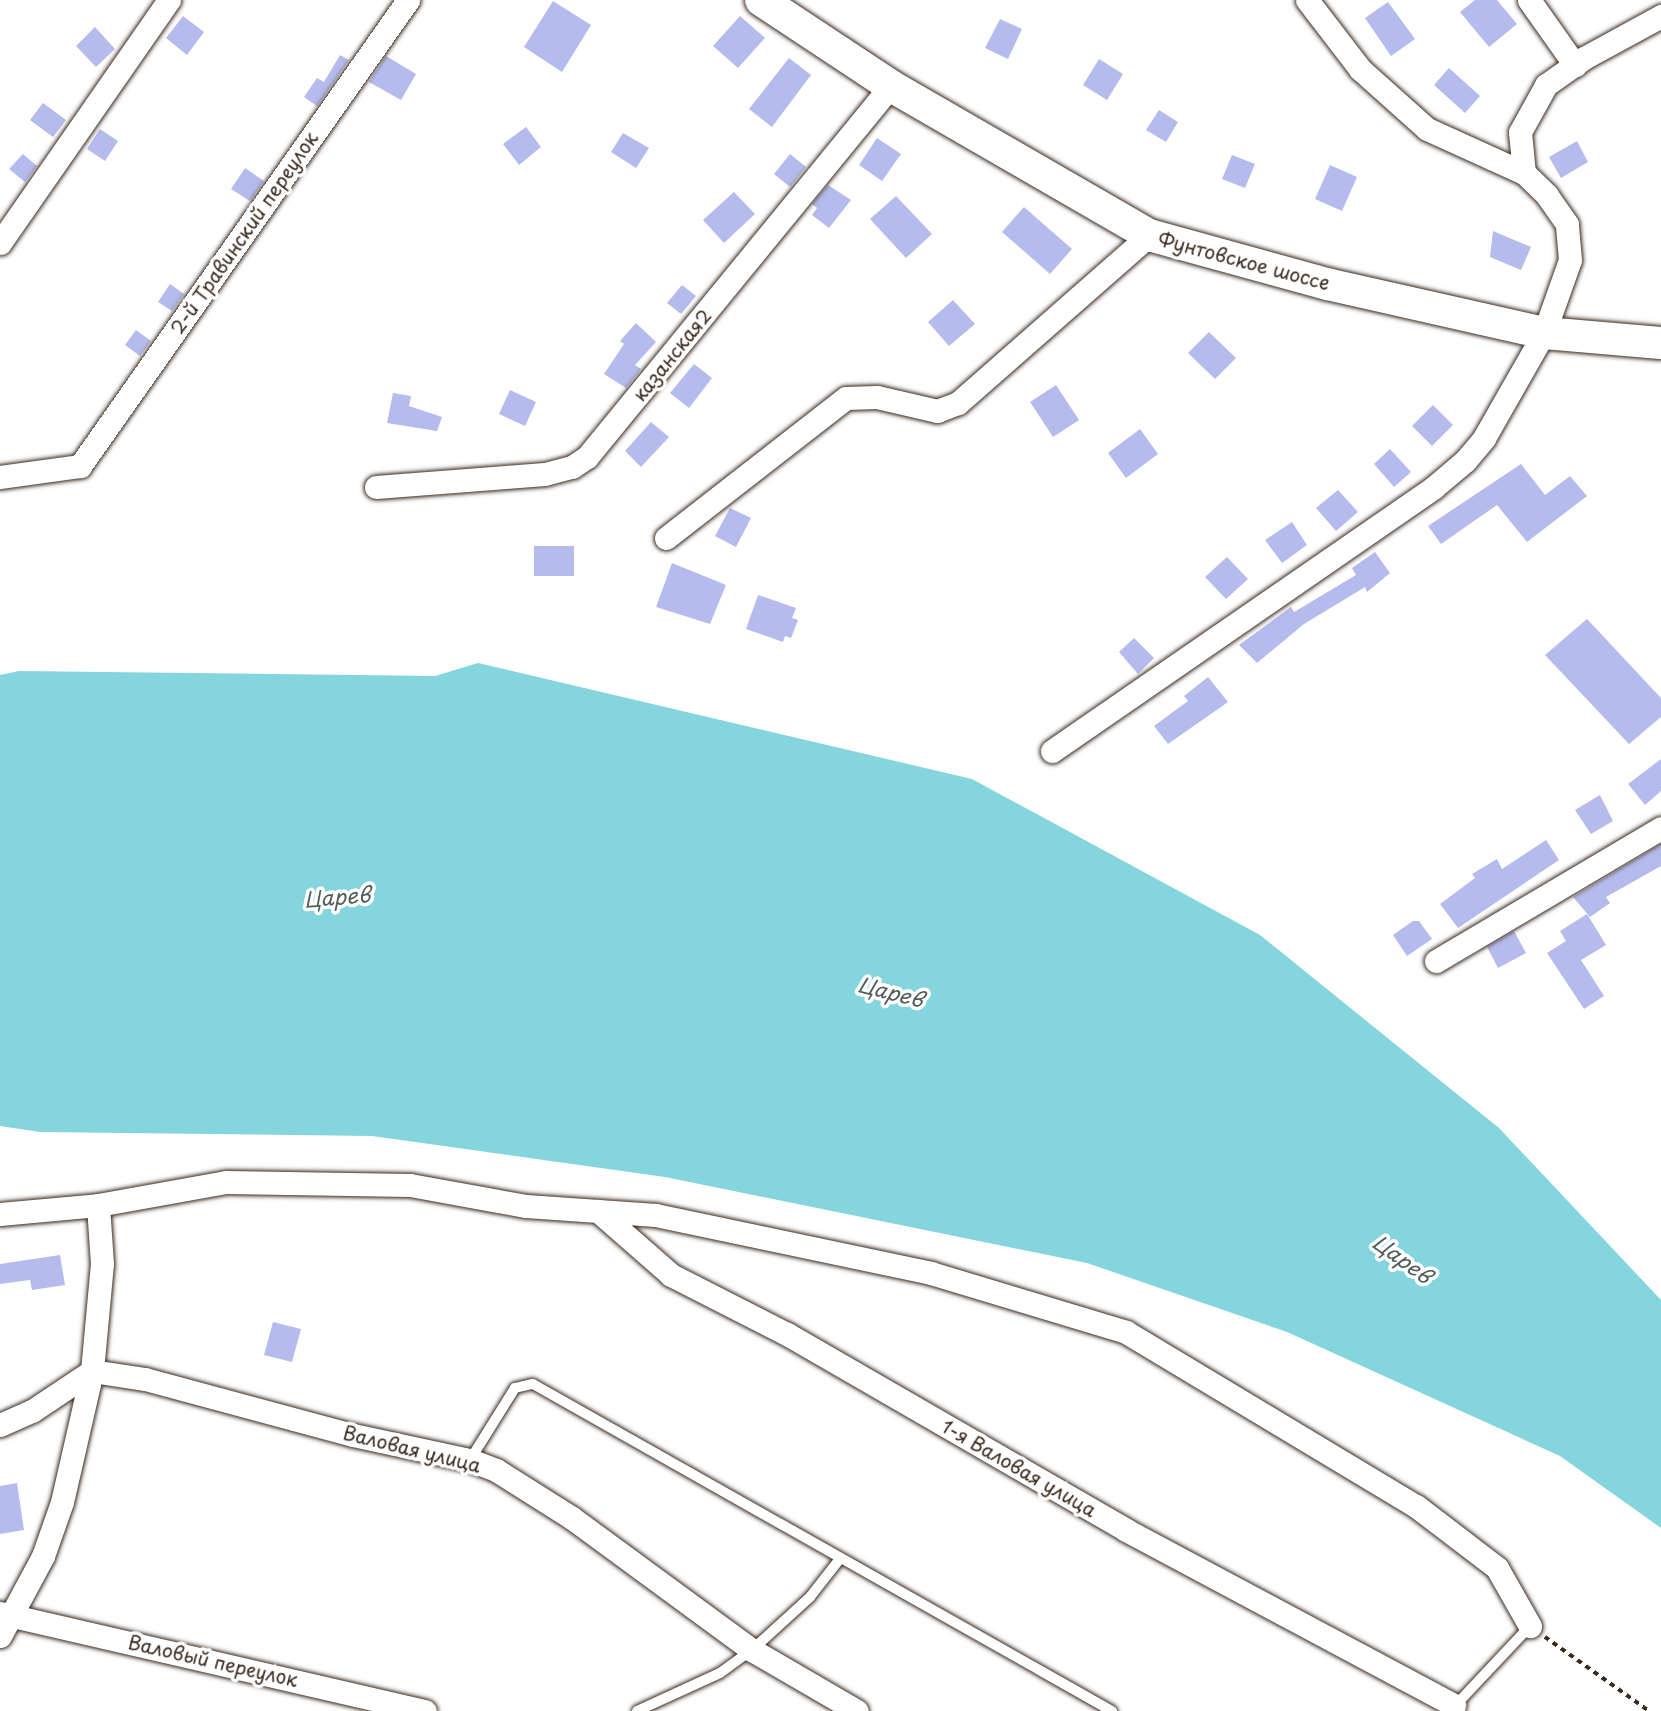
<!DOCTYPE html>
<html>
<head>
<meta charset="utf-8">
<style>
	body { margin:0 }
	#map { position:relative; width:1661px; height:1711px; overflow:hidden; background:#fff; font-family:"Playpen Sans",sans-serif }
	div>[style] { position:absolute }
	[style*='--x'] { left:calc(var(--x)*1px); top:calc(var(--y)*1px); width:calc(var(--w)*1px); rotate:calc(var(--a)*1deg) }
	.water>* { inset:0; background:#84d5dd }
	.building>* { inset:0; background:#b5bbec }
	.path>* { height:3.5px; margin-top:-1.75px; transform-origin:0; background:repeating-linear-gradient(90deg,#3b2a1e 0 5px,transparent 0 10px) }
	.roads { filter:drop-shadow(0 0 2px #3b2a1e) drop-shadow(0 0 2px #3b2a1e) }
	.lane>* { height:10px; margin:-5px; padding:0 5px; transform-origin:5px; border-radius:5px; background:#fff }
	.street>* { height:23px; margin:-11.5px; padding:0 11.5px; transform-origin:11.5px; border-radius:11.5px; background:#fff }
	.secondary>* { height:32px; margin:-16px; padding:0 16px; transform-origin:16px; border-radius:16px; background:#fff }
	span { translate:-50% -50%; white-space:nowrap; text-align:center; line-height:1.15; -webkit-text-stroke:7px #fff; paint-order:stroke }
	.street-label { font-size:19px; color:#3b2a1e }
	.water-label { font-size:21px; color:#515d57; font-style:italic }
</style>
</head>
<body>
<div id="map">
	<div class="water">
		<i style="clip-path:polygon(478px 663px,972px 779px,1260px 935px,1499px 1128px,1661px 1300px,1661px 1528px,1560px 1456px,1287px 1332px,1087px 1263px,665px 1177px,372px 1136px,40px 1132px,0 1126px,0 675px,19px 671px,435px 676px)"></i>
	</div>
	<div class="building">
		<i style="clip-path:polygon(1475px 0,1497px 0,1517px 24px,1489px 47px,1460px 12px)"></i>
		<i style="clip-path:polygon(553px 1px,591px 25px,562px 72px,524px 47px)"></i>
		<i style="clip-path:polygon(1388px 2px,1415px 39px,1391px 56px,1365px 18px)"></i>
		<i style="clip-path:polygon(183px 16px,204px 32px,187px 55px,166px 38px)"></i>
		<i style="clip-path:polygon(740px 16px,765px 38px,738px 68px,713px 46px)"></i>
		<i style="clip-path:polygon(1000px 19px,1022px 29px,1008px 59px,985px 48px)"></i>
		<i style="clip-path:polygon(95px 27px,115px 49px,96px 67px,76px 46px)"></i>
		<i style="clip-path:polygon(340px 55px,349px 60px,317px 106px,304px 97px,317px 78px,324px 82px)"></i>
		<i style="clip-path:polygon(386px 56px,416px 74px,401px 100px,369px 82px)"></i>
		<i style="clip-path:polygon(789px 58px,811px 75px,772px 127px,749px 109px)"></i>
		<i style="clip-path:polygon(1099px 59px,1123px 74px,1107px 100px,1083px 85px)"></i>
		<i style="clip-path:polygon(1449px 68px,1480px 96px,1465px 113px,1434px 85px)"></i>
		<i style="clip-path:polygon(43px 103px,66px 120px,53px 137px,30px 120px)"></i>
		<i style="clip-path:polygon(1159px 110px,1178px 122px,1166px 142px,1146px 130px)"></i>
		<i style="clip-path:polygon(526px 127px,541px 147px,519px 165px,503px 144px)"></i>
		<i style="clip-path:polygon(100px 129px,118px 141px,105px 161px,87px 149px)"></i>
		<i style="clip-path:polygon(623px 133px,649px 148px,636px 168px,611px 152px)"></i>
		<i style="clip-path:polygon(877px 138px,901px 154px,882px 181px,859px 165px)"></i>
		<i style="clip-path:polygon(1577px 141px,1588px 162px,1561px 178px,1549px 157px)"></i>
		<i style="clip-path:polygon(23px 154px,37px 166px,25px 182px,9px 169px)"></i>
		<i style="clip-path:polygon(790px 154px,806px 167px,790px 187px,774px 174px)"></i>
		<i style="clip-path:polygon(1232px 155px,1255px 164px,1245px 188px,1222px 179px)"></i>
		<i style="clip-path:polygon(1330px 165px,1357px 177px,1342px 211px,1315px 199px)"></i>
		<i style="clip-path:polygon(245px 168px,264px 181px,250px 201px,231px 189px)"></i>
		<i style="clip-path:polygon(828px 185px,851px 200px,829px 228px,812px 215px,817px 208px,812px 204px)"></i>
		<i style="clip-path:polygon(734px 192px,755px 214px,724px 243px,703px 220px)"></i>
		<i style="clip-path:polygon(896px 196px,932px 234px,906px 258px,870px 219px)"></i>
		<i style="clip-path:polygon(1024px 207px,1072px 249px,1050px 274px,1002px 232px)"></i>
		<i style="clip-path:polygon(1493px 231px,1531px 247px,1521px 270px,1490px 257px)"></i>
		<i style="clip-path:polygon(170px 284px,184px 294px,172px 311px,158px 302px)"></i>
		<i style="clip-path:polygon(682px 285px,696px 296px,681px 314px,667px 303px)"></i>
		<i style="clip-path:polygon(953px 300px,975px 324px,949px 346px,928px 322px)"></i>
		<i style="clip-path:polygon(636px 323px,656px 342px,635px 365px,641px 369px,626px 388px,604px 374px,624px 344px,620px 341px)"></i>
		<i style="clip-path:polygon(136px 330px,151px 341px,140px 356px,125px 345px)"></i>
		<i style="clip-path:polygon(1209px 332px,1236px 358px,1215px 379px,1188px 353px)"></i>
		<i style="clip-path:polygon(694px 364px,712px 378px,689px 408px,670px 393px)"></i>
		<i style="clip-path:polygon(1056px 385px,1079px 420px,1053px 437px,1030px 402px)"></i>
		<i style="clip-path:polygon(510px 390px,536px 402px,525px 426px,499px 414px)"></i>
		<i style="clip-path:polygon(393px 393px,411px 396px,409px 406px,442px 417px,437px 431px,387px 423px)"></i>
		<i style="clip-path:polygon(1433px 405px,1453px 425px,1432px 446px,1412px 426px)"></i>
		<i style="clip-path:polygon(651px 422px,669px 437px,641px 467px,625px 451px)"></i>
		<i style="clip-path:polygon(1140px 429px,1158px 454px,1126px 478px,1108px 453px)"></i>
		<i style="clip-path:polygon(1390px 449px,1411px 472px,1394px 487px,1374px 464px)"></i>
		<i style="clip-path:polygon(1521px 464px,1545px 495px,1570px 476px,1587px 496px,1527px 542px,1497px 505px,1441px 544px,1428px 526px)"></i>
		<i style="clip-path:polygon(1338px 490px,1358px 512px,1336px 531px,1316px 508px)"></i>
		<i style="clip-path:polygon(730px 508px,751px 518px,736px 547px,715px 536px)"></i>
		<i style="clip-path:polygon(1292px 522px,1307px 545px,1282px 563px,1265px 540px)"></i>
		<i style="clip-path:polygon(534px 546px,574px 546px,574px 576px,534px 576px)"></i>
		<i style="clip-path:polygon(1375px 552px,1390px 573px,1367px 592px,1365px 587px,1304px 624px,1257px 663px,1239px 645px,1291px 607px,1294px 612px,1356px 575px,1352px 568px)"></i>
		<i style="clip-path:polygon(1227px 557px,1248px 579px,1226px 599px,1205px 577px)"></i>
		<i style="clip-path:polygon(672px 563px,726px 585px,710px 624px,656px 607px)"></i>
		<i style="clip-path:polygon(758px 595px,796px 608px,792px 618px,798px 620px,791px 638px,785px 636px,783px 642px,746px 629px)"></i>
		<i style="clip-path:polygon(1587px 619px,1661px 698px,1661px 717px,1629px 744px,1545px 655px)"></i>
		<i style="clip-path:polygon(1134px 638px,1154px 658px,1138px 674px,1119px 652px)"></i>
		<i style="clip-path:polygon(1208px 677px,1228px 702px,1168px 744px,1154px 726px,1188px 701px,1184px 696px)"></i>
		<i style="clip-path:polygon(1661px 759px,1661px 791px,1645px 805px,1628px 784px)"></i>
		<i style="clip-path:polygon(1600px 795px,1613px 821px,1591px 834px,1575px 810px)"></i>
		<i style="clip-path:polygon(1546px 840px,1559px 860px,1458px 928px,1440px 904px,1475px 878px,1472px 874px,1497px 859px,1502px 869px)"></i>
		<i style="clip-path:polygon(1661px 844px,1661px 866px,1606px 897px,1610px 903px,1590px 917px,1573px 897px)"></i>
		<i style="clip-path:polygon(1587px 914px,1606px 945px,1581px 960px,1604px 996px,1584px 1009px,1547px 953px,1566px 941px,1560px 931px)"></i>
		<i style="clip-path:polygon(1413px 921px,1419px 921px,1432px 939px,1407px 956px,1393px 935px)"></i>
		<i style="clip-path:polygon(1514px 931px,1526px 953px,1498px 968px,1487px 947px)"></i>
		<i style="clip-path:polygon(60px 1255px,65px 1285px,32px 1290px,30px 1280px,0 1284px,0 1264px)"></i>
		<i style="clip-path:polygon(273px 1322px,301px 1329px,292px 1362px,264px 1355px)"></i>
		<i style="clip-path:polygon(17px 1483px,24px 1530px,0 1534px,0 1486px)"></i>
	</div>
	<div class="path">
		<i style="--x:1545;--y:1637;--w:128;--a:35.4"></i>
	</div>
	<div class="roads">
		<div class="lane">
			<i style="--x:470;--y:1460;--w:85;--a:-58"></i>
			<i style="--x:515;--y:1388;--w:18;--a:-13"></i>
			<i style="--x:533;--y:1384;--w:665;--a:29.46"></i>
			<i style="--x:1453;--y:1708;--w:112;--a:-46.8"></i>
			<i style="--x:637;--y:1711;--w:91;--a:-24.6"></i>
			<i style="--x:720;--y:1673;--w:39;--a:-36"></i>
			<i style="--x:752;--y:1650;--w:79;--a:-42.4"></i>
			<i style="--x:810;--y:1597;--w:47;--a:-51.9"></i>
		</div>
		<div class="street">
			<i style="--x:1529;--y:0;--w:80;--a:54.7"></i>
			<i style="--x:1524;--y:173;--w:41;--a:-95.6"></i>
			<i style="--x:1520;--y:132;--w:54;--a:-61"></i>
			<i style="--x:1546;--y:85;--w:47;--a:-35.4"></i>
			<i style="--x:1584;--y:58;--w:88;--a:-28.6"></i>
			<i style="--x:0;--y:243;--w:296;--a:-55.2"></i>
			<i style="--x:0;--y:477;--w:81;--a:-7.8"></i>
			<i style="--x:80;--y:466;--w:570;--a:-54.86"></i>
			<i style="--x:376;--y:487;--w:169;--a:-4.4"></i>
			<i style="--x:545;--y:474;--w:28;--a:-15"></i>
			<i style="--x:572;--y:467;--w:18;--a:-34"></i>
			<i style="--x:587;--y:457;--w:480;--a:-50.7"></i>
			<i style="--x:666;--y:538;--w:228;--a:-37.9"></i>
			<i style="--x:846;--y:398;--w:31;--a:-2"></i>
			<i style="--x:877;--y:397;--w:62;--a:13.1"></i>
			<i style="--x:937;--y:411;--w:22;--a:-21"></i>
			<i style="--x:958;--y:403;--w:254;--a:-41.3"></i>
			<i style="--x:1052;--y:751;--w:463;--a:-34.6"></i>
			<i style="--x:1433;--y:488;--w:42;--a:-40.2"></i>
			<i style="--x:1465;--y:461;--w:30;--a:-50"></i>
			<i style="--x:1484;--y:438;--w:121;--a:-60.3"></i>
			<i style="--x:1544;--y:333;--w:77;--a:-70.4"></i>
			<i style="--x:1570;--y:260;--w:36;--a:-95"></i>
			<i style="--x:1567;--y:224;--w:35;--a:-125"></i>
			<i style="--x:1547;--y:195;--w:32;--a:-136"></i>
			<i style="--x:1524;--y:173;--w:107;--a:-155.6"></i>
			<i style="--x:1427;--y:129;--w:90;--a:-138.2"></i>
			<i style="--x:1360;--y:69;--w:87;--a:-127.5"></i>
			<i style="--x:1436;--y:961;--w:261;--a:-30.6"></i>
			<i style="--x:598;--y:1211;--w:97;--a:41.2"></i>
			<i style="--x:671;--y:1275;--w:130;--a:27"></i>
			<i style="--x:787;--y:1334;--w:392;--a:30"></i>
			<i style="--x:1126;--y:1530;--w:372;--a:28.1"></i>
			<i style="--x:0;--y:1214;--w:98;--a:-5.2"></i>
			<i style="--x:98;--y:1205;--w:130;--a:-10.2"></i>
			<i style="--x:226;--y:1182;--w:184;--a:0.9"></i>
			<i style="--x:410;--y:1185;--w:118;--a:10.3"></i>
			<i style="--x:526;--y:1206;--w:130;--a:4"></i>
			<i style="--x:656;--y:1215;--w:281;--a:11.9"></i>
			<i style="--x:931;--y:1273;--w:204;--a:16.8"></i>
			<i style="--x:1126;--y:1332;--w:338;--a:31"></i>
			<i style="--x:1416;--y:1506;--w:102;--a:37.4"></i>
			<i style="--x:1497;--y:1568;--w:67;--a:60.4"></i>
			<i style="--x:0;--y:1425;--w:35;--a:-24"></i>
			<i style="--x:32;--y:1411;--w:72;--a:-33.7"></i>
			<i style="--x:92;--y:1371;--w:54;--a:8.6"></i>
			<i style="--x:145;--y:1379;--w:215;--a:15.1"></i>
			<i style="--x:353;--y:1435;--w:120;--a:12.1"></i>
			<i style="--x:470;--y:1460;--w:28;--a:21"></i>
			<i style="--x:496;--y:1470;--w:90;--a:32.3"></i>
			<i style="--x:572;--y:1518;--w:223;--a:36.3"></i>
			<i style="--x:752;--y:1650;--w:121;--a:30.2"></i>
			<i style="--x:0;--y:1613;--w:436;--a:13"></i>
			<i style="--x:0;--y:1636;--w:91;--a:-61.7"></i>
			<i style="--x:43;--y:1556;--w:57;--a:-70.6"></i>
			<i style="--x:62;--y:1502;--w:134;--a:-77.1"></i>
			<i style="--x:92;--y:1371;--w:107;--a:-84.7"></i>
			<i style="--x:102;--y:1264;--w:59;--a:-93.9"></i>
		</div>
		<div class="secondary">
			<i style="--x:761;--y:0;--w:156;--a:33.5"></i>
			<i style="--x:891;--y:86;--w:298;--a:30"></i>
			<i style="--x:1149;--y:235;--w:185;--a:15.4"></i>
			<i style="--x:1327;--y:284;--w:222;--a:12.7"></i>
			<i style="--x:1544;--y:333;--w:117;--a:4.9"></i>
		</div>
	</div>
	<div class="street-label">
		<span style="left:244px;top:233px;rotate:-55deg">2-й Травинский переулок</span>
		<span style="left:1244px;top:261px;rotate:15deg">Фунтовское шоссе</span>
		<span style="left:672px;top:355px;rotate:-51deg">казанская2</span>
		<span style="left:412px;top:1449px;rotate:14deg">Валовая улица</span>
		<span style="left:1019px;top:1468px;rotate:30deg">1-я Валовая улица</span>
		<span style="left:213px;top:1661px;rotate:13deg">Валовый переулок</span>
	</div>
	<div class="water-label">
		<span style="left:337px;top:896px;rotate:-5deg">Царев</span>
		<span style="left:891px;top:991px;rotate:14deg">Царев</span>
		<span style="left:1403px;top:1258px;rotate:36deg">Царев</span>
	</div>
</div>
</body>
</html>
